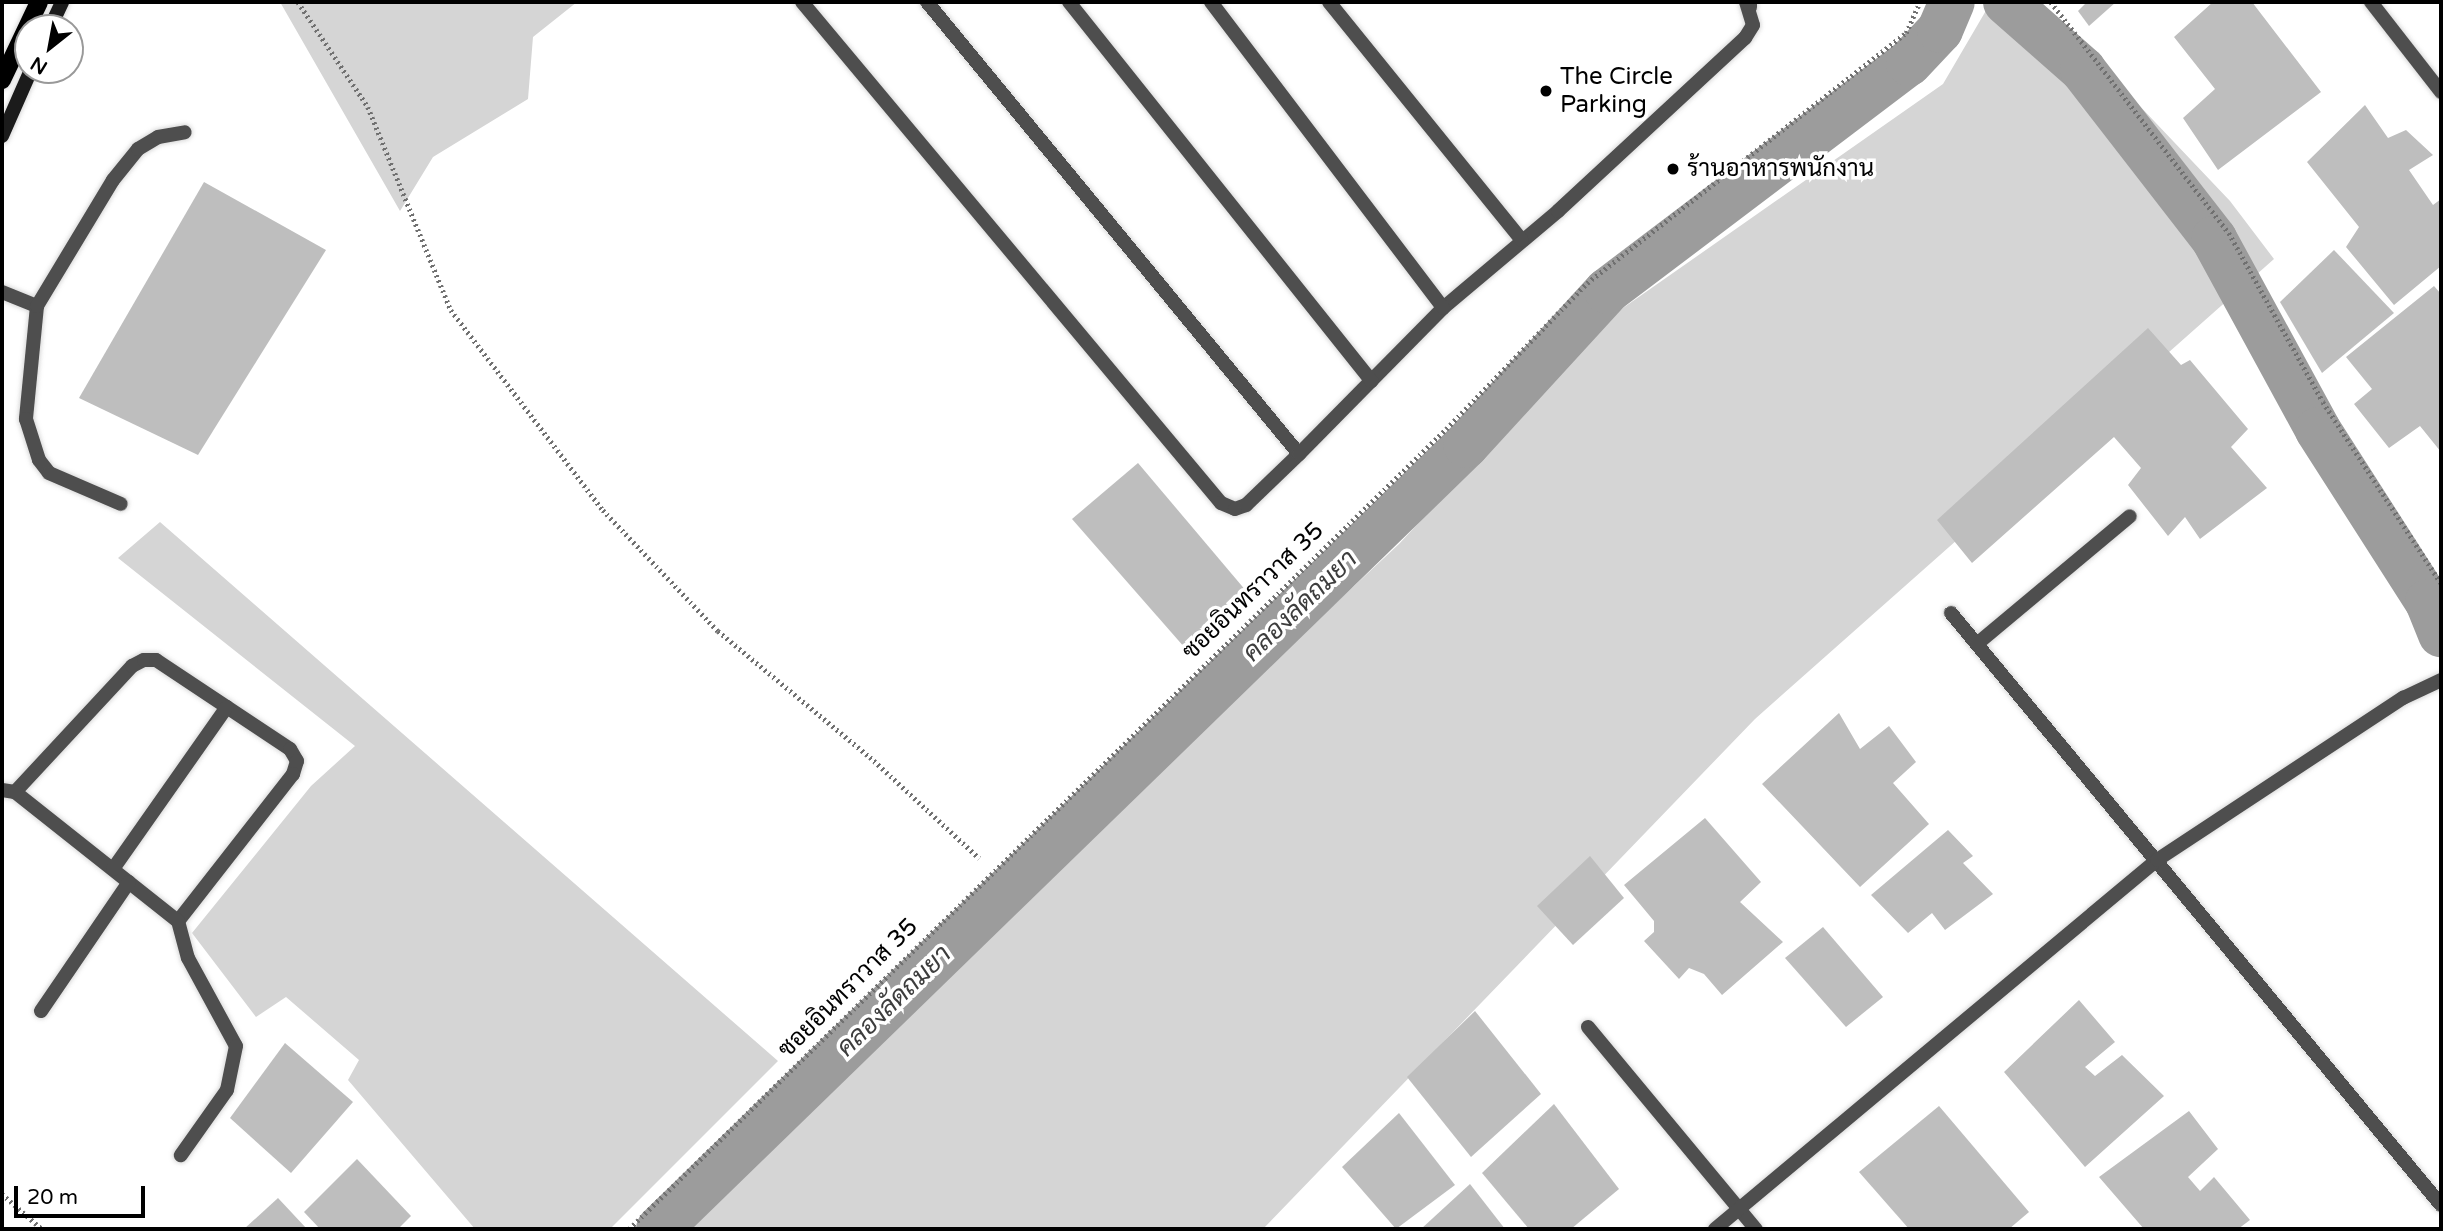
<!DOCTYPE html>
<html>
<head>
<meta charset="utf-8">
<style>
	body { margin:0 }
	#map { position:relative; width:2443px; height:1231px; overflow:hidden; background:#fff; font-family:"Varela Round",Sarabun,sans-serif }
	div>[style] { position:absolute }
	[style*='--x'] { left:calc(var(--x)*1px); top:calc(var(--y)*1px); width:calc(var(--w)*1px); rotate:calc(var(--a)*1deg) }
	.green>* { inset:0; background:#d5d5d5 }
	.canal>* { height:46px; margin:-23px; padding:0 23px; transform-origin:23px; border-radius:23px; background:#9c9c9c }
	.building>* { inset:0; background:#bebebe }
	.path>* { height:4.5px; margin-top:-2.25px; transform-origin:0; background:repeating-linear-gradient(90deg,#707070 0 2px,transparent 0 5.5px) }
	.roads { filter:drop-shadow(0 0 2px #dbdbdb) drop-shadow(0 0 2px #dbdbdb) }
	.lane>* { height:14px; margin:-7px; padding:0 7px; transform-origin:7px; border-radius:7px; background:#4e4e4e }
	.street>* { height:14px; margin:-7px; padding:0 7px; transform-origin:7px; border-radius:7px; background:#4e4e4e }
	.secondary>* { height:14px; margin:-7px; padding:0 7px; transform-origin:7px; border-radius:7px; background:#1b1b1b }
	.primary>* { height:18px; margin:-9px; padding:0 9px; transform-origin:9px; border-radius:9px; background:#000 }
	.dots>* { width:19px; height:19px; translate:-50% -50%; box-sizing:border-box; border:4px solid #fff; border-radius:50% }
	span { translate:-50% -50%; white-space:nowrap; text-align:center; line-height:1.15; -webkit-text-stroke:7px #fff; paint-order:stroke }
	.poi-label { font-size:24px; color:#000 }
	.left { translate:0 -50%; text-align:left }
	.street-label { font-size:24px; color:#000 }
	.water-label { font-size:26px; color:#3d3d3d; font-style:italic }
	.frame { position:absolute; inset:0; border:4px solid #000; pointer-events:none }
	.north { position:absolute; left:14px; top:14px; width:70px; height:70px; box-sizing:border-box; background:#fff; border:2px solid #999; border-radius:50%; rotate:211deg; font-size:19px; font-weight:700; line-height:28px; text-align:center; color:#000 }
	.north::after { content:''; display:block; margin:auto; width:24px; height:32px; background:#000; clip-path:polygon(50% 0,100% 100%,50% 72%,0 100%) }
	.scale { position:absolute; left:14px; top:1186px; width:131px; height:32px; box-sizing:border-box; border:4px solid #000; border-top:0; padding-left:9px; font-size:21px; line-height:24px; white-space:nowrap; color:#000; -webkit-text-stroke:5px #fff; paint-order:stroke }
</style>
</head>
<body>
<div id="map">
	<div class="green">
		<i style="clip-path:polygon(280px 2px,577px 2px,533px 37px,528px 99px,433px 157px,400px 211px)"></i>
		<i style="clip-path:polygon(1991px 2px,2041px 2px,2230px 201px,2274px 259px,1755px 719px,1263px 1229px,680px 1229px,818px 1087px,1399px 544px,1613px 315px,1943px 84px)"></i>
		<i style="clip-path:polygon(160px 522px,778px 1061px,610px 1229px,475px 1229px,348px 1080px,359px 1060px,286px 997px,256px 1017px,192px 933px,311px 786px,355px 746px,118px 558px)"></i>
	</div>
	<div class="canal">
		<i style="--x:2006;--y:2;--w:103;--a:41.4"></i>
		<i style="--x:2083;--y:70;--w:214;--a:52.2"></i>
		<i style="--x:2214;--y:239;--w:217;--a:61.4"></i>
		<i style="--x:2318;--y:430;--w:204;--a:57.4"></i>
		<i style="--x:2428;--y:602;--w:35;--a:68"></i>
		<i style="--x:659;--y:1229;--w:1125;--a:-44.17"></i>
		<i style="--x:1466;--y:445;--w:209;--a:-47.5"></i>
		<i style="--x:1607;--y:291;--w:378;--a:-37.1"></i>
		<i style="--x:1909;--y:63;--w:45;--a:-46.8"></i>
		<i style="--x:1940;--y:30;--w:30;--a:-67"></i>
	</div>
	<div class="building">
		<i style="clip-path:polygon(2087px 2px,2116px 2px,2089px 26px,2078px 11px)"></i>
		<i style="clip-path:polygon(2213px 2px,2252px 2px,2321px 92px,2218px 170px,2183px 118px,2215px 89px,2174px 37px)"></i>
		<i style="clip-path:polygon(2365px 105px,2388px 138px,2406px 130px,2433px 155px,2409px 170px,2433px 205px,2441px 199px,2441px 266px,2394px 305px,2346px 247px,2359px 227px,2307px 162px)"></i>
		<i style="clip-path:polygon(204px 182px,326px 250px,198px 455px,79px 398px)"></i>
		<i style="clip-path:polygon(2334px 250px,2394px 313px,2322px 373px,2280px 302px)"></i>
		<i style="clip-path:polygon(2434px 286px,2441px 294px,2441px 452px,2420px 426px,2389px 448px,2354px 404px,2372px 389px,2346px 357px)"></i>
		<i style="clip-path:polygon(2148px 328px,2181px 365px,2190px 360px,2248px 429px,2231px 447px,2267px 488px,2200px 539px,2185px 517px,2168px 536px,2128px 485px,2141px 468px,2114px 437px,1972px 563px,1937px 520px)"></i>
		<i style="clip-path:polygon(1138px 463px,1247px 592px,1185px 648px,1072px 519px)"></i>
		<i style="clip-path:polygon(1839px 713px,1860px 749px,1889px 726px,1916px 762px,1893px 783px,1929px 824px,1860px 887px,1762px 784px)"></i>
		<i style="clip-path:polygon(1705px 818px,1761px 882px,1740px 902px,1783px 942px,1722px 995px,1704px 974px,1689px 968px,1679px 979px,1644px 941px,1654px 932px,1654px 921px,1624px 885px)"></i>
		<i style="clip-path:polygon(1948px 830px,1973px 856px,1963px 863px,1993px 894px,1945px 930px,1932px 913px,1908px 933px,1871px 895px)"></i>
		<i style="clip-path:polygon(1590px 856px,1624px 898px,1573px 945px,1537px 906px)"></i>
		<i style="clip-path:polygon(1823px 927px,1883px 997px,1846px 1027px,1785px 958px)"></i>
		<i style="clip-path:polygon(2079px 1000px,2115px 1042px,2085px 1067px,2095px 1076px,2122px 1055px,2164px 1096px,2085px 1167px,2004px 1072px)"></i>
		<i style="clip-path:polygon(1475px 1011px,1541px 1094px,1471px 1157px,1407px 1077px)"></i>
		<i style="clip-path:polygon(285px 1043px,353px 1102px,291px 1173px,230px 1118px)"></i>
		<i style="clip-path:polygon(1554px 1104px,1619px 1189px,1571px 1229px,1529px 1229px,1482px 1173px)"></i>
		<i style="clip-path:polygon(1939px 1106px,2029px 1212px,2009px 1229px,1909px 1229px,1859px 1172px)"></i>
		<i style="clip-path:polygon(2189px 1111px,2218px 1149px,2188px 1177px,2200px 1191px,2214px 1177px,2250px 1220px,2238px 1229px,2144px 1229px,2099px 1177px)"></i>
		<i style="clip-path:polygon(1399px 1113px,1455px 1185px,1396px 1229px,1342px 1167px)"></i>
		<i style="clip-path:polygon(357px 1159px,411px 1216px,398px 1229px,320px 1229px,304px 1212px)"></i>
		<i style="clip-path:polygon(1470px 1184px,1505px 1229px,1421px 1229px)"></i>
		<i style="clip-path:polygon(278px 1198px,307px 1229px,244px 1229px)"></i>
	</div>
	<div class="path">
		<i style="--x:298;--y:2;--w:126;--a:56.3"></i>
		<i style="--x:368;--y:107;--w:219;--a:67.8"></i>
		<i style="--x:451;--y:310;--w:251;--a:52.8"></i>
		<i style="--x:603;--y:510;--w:167;--a:46.5"></i>
		<i style="--x:718;--y:631;--w:197;--a:39.7"></i>
		<i style="--x:870;--y:757;--w:149;--a:42.8"></i>
		<i style="--x:2051;--y:2;--w:292;--a:52.4"></i>
		<i style="--x:2229;--y:233;--w:193;--a:60.9"></i>
		<i style="--x:2323;--y:402;--w:216;--a:56.9"></i>
		<i style="--x:2;--y:1194;--w:53;--a:41.2"></i>
		<i style="--x:629;--y:1229;--w:1143;--a:-44.4"></i>
		<i style="--x:1446;--y:429;--w:203;--a:-46"></i>
		<i style="--x:1587;--y:283;--w:405;--a:-38.1"></i>
		<i style="--x:1906;--y:33;--w:34;--a:-66"></i>
	</div>
	<div class="roads">
		<div class="lane">
			<i style="--x:802;--y:2;--w:653;--a:50.09"></i>
			<i style="--x:1221;--y:503;--w:15;--a:23"></i>
			<i style="--x:1235;--y:509;--w:12;--a:-20"></i>
			<i style="--x:1246;--y:505;--w:74;--a:-43.9"></i>
			<i style="--x:927;--y:2;--w:585;--a:50.55"></i>
			<i style="--x:1299;--y:454;--w:205;--a:-45.4"></i>
			<i style="--x:1443;--y:308;--w:150;--a:-40.1"></i>
			<i style="--x:1558;--y:211;--w:255;--a:-42.8"></i>
			<i style="--x:1745;--y:38;--w:15;--a:-58"></i>
			<i style="--x:1753;--y:25;--w:24;--a:-107"></i>
			<i style="--x:1069;--y:2;--w:485;--a:51.4"></i>
			<i style="--x:1211;--y:2;--w:384;--a:52.8"></i>
			<i style="--x:1329;--y:2;--w:306;--a:51"></i>
			<i style="--x:2;--y:292;--w:38;--a:22"></i>
			<i style="--x:37;--y:306;--w:114;--a:95.6"></i>
			<i style="--x:26;--y:419;--w:43;--a:72.4"></i>
			<i style="--x:39;--y:460;--w:16;--a:52"></i>
			<i style="--x:49;--y:473;--w:78;--a:23.3"></i>
			<i style="--x:37;--y:306;--w:147;--a:-58.9"></i>
			<i style="--x:113;--y:180;--w:40;--a:-51"></i>
			<i style="--x:138;--y:149;--w:23;--a:-31"></i>
			<i style="--x:158;--y:137;--w:27;--a:-10"></i>
			<i style="--x:2;--y:790;--w:13;--a:9"></i>
			<i style="--x:15;--y:792;--w:172;--a:-47.1"></i>
			<i style="--x:132;--y:666;--w:13;--a:-27"></i>
			<i style="--x:144;--y:660;--w:12;--a:0"></i>
			<i style="--x:156;--y:660;--w:161;--a:33.6"></i>
			<i style="--x:290;--y:749;--w:14;--a:60"></i>
			<i style="--x:297;--y:761;--w:14;--a:107"></i>
			<i style="--x:293;--y:774;--w:187;--a:128"></i>
			<i style="--x:178;--y:921;--w:38;--a:75"></i>
			<i style="--x:188;--y:958;--w:100;--a:61.4"></i>
			<i style="--x:236;--y:1046;--w:45;--a:101.6"></i>
			<i style="--x:227;--y:1090;--w:80;--a:125.3"></i>
			<i style="--x:15;--y:792;--w:208;--a:38.4"></i>
			<i style="--x:113;--y:869;--w:198;--a:-54.9"></i>
			<i style="--x:41;--y:1011;--w:156;--a:-55.7"></i>
		</div>
		<div class="street">
			<i style="--x:1750;--y:2;--w:5;--a:90"></i>
			<i style="--x:2371;--y:2;--w:114;--a:52.1"></i>
			<i style="--x:1951;--y:613;--w:768;--a:50.39"></i>
			<i style="--x:1977;--y:644;--w:199;--a:-39.9"></i>
			<i style="--x:1588;--y:1027;--w:263;--a:50.3"></i>
			<i style="--x:1715;--y:1229;--w:576;--a:-39.86"></i>
			<i style="--x:2157;--y:860;--w:295;--a:-33.4"></i>
			<i style="--x:2403;--y:698;--w:42;--a:-25.3"></i>
		</div>
		<div class="secondary">
			<i style="--x:50;--y:28;--w:29;--a:-65"></i>
			<i style="--x:2;--y:136;--w:72;--a:-66.3"></i>
		</div>
		<div class="primary">
			<i style="--x:2;--y:80;--w:86;--a:-64.6"></i>
		</div>
	</div>
	<div class="dots">
		<i style="left:1546px;top:91px;background:#000"></i>
		<i style="left:1673px;top:169px;background:#000"></i>
	</div>
	<div class="poi-label">
		<span class="left" style="left:1560px;top:91px">The Circle<br>Parking</span>
		<span class="left" style="left:1687px;top:169px">ร้านอาหารพนักงาน</span>
	</div>
	<div class="street-label">
		<span style="left:1253px;top:591px;rotate:-44deg">ซอยอินทราวาส 35</span>
		<span style="left:848px;top:988px;rotate:-45deg">ซอยอินทราวาส 35</span>
	</div>
	<div class="water-label">
		<span style="left:1300px;top:606px;rotate:-44deg">คลองลัดถมยา</span>
		<span style="left:894px;top:1001px;rotate:-44deg">คลองลัดถมยา</span>
	</div>
	<div class="frame"></div>
	<div class="north">N</div>
	<div class="scale">20 m</div>
</div>
</body>
</html>
